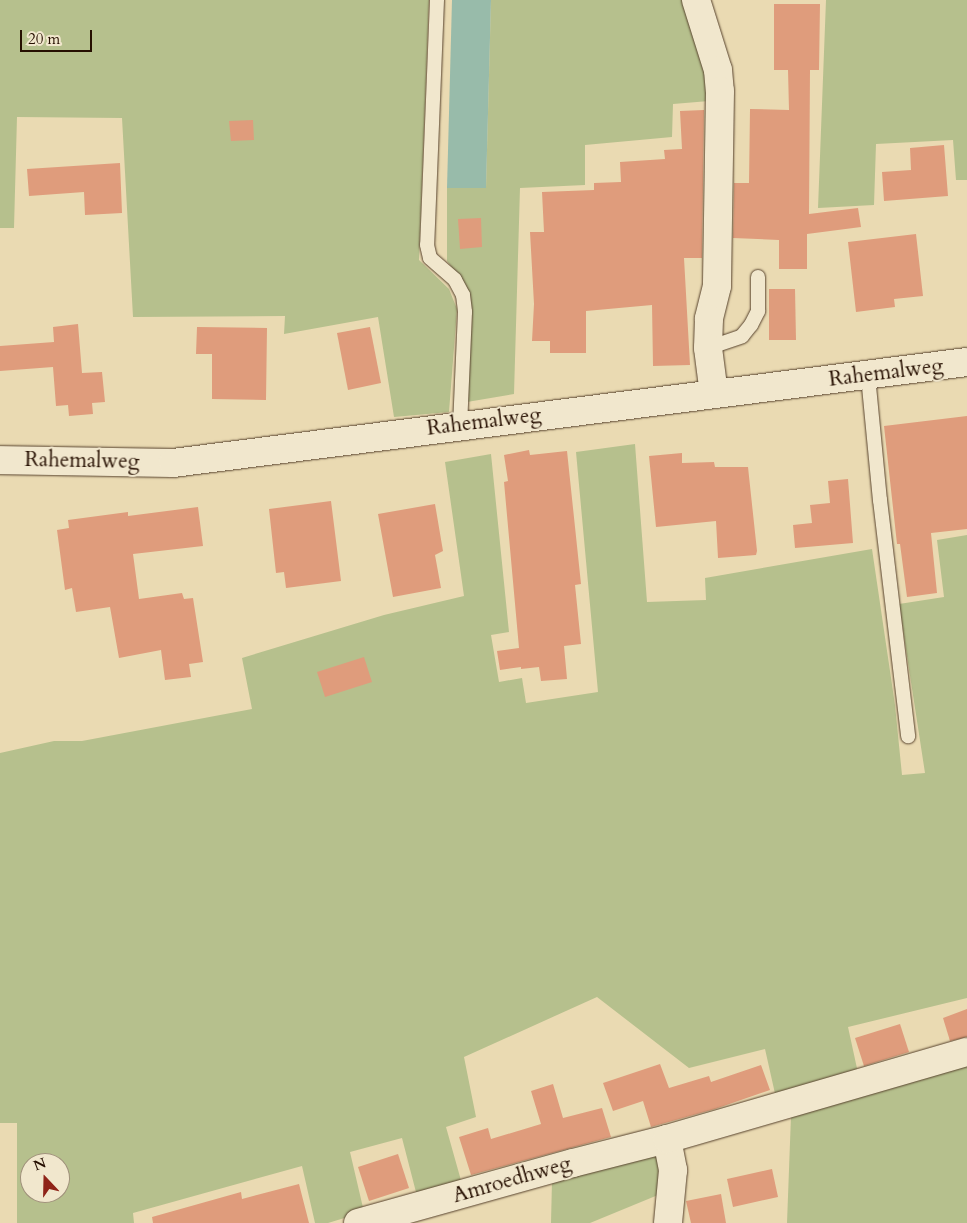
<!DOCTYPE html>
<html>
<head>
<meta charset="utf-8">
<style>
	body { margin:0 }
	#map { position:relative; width:967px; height:1223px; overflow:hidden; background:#eadab2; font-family:Cardo,serif }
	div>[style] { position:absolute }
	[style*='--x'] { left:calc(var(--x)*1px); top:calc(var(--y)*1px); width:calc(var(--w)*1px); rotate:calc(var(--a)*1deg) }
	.green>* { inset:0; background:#b6c08d }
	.water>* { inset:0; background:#98bbaa }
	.building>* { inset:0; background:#df9c7c }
	.roads { filter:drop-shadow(0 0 1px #57422d) drop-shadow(0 0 1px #57422d) }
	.lane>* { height:14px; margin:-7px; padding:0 7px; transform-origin:7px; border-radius:7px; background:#f1e7cd }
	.street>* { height:28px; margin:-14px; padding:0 14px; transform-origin:14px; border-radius:14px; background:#f1e7cd }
	.secondary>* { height:28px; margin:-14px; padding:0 14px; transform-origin:14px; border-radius:14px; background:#f1e7cd }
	span { translate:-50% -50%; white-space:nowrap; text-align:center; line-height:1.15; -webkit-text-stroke:4px #f1e7cd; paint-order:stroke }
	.street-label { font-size:21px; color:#260f01 }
	.north { position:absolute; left:20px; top:1153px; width:50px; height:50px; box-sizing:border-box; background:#f1e7cd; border:1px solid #a0917b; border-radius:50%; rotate:339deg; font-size:14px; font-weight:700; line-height:20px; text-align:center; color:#260f01 }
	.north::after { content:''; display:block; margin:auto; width:18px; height:22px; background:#8f2418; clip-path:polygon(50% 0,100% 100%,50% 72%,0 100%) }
	.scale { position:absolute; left:20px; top:30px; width:72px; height:22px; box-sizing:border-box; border:2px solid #260f01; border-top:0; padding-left:6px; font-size:15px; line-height:18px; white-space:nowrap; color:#260f01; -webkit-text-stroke:4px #f1e7cd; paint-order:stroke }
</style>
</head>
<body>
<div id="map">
	<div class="green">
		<i style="clip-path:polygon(0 0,429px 0,419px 260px,449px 289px,457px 309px,449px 412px,394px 417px,378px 317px,284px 334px,285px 316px,133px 317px,122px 118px,17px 117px,14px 228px,0 228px)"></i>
		<i style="clip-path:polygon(491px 0,689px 0,703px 46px,709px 101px,673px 104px,672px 137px,585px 145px,585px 185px,520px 188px,514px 394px,467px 402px,472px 314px,469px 291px,447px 261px,447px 188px,486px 188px)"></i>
		<i style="clip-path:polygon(826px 0,967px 0,967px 180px,956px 180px,953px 140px,876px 144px,874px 205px,818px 208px)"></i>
		<i style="clip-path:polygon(evenodd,635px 444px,647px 602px,706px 600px,705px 578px,872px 549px,895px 705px,902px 775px,925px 773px,899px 604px,944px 597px,937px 540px,967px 535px,967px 998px,848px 1027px,858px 1073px,776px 1098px,765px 1049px,689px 1068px,597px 997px,464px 1057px,476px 1117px,446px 1127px,462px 1184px,417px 1196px,402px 1138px,350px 1152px,364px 1212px,328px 1223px,315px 1223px,302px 1166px,133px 1213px,134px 1223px,17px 1223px,17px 1123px,0 1123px,0 753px,54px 741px,82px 741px,252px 709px,242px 658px,384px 615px,464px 596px,445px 462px,491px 454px,509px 632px,491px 635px,499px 682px,522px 678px,526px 703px,598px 692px,576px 452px,635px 444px,30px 1163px,60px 1163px,60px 1193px,30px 1193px,30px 1163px)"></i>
		<i style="clip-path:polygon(967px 1062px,967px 1223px,787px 1223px,791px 1116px)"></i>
		<i style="clip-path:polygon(653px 1150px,661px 1160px,658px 1195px,590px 1223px,551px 1223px,552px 1181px)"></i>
	</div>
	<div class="water">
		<i style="clip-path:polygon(452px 0,491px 0,486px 188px,447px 188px)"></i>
	</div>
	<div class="building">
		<i style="clip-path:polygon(774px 4px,820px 4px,819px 70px,810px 70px,809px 214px,858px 208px,861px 227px,807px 234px,807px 269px,779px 269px,779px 240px,733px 238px,734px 183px,749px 183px,750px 109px,789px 110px,788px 70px,774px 70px)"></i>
		<i style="clip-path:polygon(704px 110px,702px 258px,684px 258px,690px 365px,653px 366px,652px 305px,586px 311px,586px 353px,550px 353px,550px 341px,532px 341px,534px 304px,530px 232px,544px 232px,542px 192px,594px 190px,594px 183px,621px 182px,620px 162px,665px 159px,664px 150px,682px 149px,680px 111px)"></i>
		<i style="clip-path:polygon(253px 120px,254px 140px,231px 141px,229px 121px)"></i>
		<i style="clip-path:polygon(944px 145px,948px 196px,884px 201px,882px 172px,911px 170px,910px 148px)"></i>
		<i style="clip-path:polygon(120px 163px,122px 213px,85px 215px,84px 192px,29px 196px,27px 169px)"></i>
		<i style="clip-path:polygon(481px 218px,482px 247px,460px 249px,458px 219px)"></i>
		<i style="clip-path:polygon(916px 234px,923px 296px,894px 299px,895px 307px,856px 312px,848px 242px)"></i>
		<i style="clip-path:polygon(769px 289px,795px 289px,796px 340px,769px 340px)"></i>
		<i style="clip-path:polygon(78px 324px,82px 373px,102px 372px,105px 402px,92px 403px,93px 414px,69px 416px,68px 405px,56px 406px,53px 367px,0 371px,0 346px,54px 342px,53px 327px)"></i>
		<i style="clip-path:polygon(197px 327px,267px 328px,266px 400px,212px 399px,212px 354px,196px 354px)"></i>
		<i style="clip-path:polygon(370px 327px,381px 383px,348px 390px,337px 333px)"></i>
		<i style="clip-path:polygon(967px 416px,967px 529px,931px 533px,937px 593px,907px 597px,900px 544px,897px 544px,884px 426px)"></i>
		<i style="clip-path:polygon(529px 450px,530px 455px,567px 451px,581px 584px,575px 585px,581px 644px,564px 646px,567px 679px,541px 681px,539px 667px,521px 669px,521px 667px,500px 670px,497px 651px,519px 648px,504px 482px,508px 481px,504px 455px)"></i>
		<i style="clip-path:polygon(682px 453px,682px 463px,714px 462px,715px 467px,748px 467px,757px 551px,756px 555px,718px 558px,716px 521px,656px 527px,649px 456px)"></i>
		<i style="clip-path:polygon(848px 479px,853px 543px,795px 548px,793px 525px,812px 523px,810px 505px,830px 503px,828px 481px)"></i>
		<i style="clip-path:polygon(331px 501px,341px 581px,286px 588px,284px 572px,276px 573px,269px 509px)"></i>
		<i style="clip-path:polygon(435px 504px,443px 551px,435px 555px,441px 588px,393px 597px,378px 514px)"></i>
		<i style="clip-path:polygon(198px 507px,203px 546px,133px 554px,139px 599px,182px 593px,184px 599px,193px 598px,203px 662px,189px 664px,191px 677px,165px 680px,161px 650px,119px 658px,110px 607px,76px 612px,72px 588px,65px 590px,57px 530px,69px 528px,68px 520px,128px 512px,128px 516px)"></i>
		<i style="clip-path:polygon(364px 657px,372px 682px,325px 697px,317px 672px)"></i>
		<i style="clip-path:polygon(967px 1009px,967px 1037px,950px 1041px,943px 1018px)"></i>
		<i style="clip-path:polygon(900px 1024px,909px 1052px,864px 1066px,855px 1038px)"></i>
		<i style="clip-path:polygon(660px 1064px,669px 1088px,709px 1076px,711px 1082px,761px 1065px,770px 1090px,715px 1109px,651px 1127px,643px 1101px,613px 1111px,603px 1083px)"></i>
		<i style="clip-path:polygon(553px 1084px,563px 1118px,602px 1108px,611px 1137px,471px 1175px,459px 1137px,488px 1128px,491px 1139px,541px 1124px,531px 1091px)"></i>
		<i style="clip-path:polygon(398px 1154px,409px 1188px,369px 1201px,358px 1167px)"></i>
		<i style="clip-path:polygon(772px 1169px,778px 1197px,733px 1207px,727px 1179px)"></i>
		<i style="clip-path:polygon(299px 1184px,309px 1223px,153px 1223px,152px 1217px,241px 1192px,242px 1199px)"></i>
		<i style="clip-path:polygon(721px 1194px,726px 1223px,691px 1223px,686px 1201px)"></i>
	</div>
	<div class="roads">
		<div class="lane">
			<i style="--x:437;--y:0;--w:245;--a:92.3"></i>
			<i style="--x:427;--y:245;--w:13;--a:77"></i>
			<i style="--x:430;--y:258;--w:33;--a:41"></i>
			<i style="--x:455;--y:280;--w:17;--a:62"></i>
			<i style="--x:463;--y:295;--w:17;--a:83"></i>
			<i style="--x:465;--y:312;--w:113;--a:92.5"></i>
			<i style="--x:708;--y:348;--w:36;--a:-19"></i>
			<i style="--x:742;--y:336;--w:14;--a:-51"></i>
			<i style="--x:751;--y:325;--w:16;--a:-63"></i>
			<i style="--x:758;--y:311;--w:34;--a:-90"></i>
			<i style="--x:868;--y:376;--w:125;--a:84.5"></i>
			<i style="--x:880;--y:500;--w:238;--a:83.2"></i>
		</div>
		<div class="street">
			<i style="--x:696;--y:0;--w:73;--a:72.6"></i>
			<i style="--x:718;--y:70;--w:21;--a:85"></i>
			<i style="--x:720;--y:91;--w:195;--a:90.9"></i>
			<i style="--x:717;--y:286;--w:34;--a:104"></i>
			<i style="--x:709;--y:319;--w:29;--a:92"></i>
			<i style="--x:708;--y:348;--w:46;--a:82.6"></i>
			<i style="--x:667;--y:1139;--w:32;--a:79"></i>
			<i style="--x:673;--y:1170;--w:53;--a:95.4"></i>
			<i style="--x:358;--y:1223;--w:223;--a:-15.6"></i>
			<i style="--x:573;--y:1163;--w:97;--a:-14.3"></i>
			<i style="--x:667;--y:1139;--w:312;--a:-16.2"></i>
		</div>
		<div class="secondary">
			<i style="--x:0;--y:460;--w:173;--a:1"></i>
			<i style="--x:173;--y:463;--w:800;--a:-7.25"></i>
		</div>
	</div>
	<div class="street-label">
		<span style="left:886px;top:373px;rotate:-7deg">Rahemalweg</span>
		<span style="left:484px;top:422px;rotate:-7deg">Rahemalweg</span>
		<span style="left:82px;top:461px;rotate:1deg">Rahemalweg</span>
		<span style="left:512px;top:1180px;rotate:-16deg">Amroedhweg</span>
	</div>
	<div class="north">N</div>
	<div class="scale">20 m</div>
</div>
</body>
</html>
